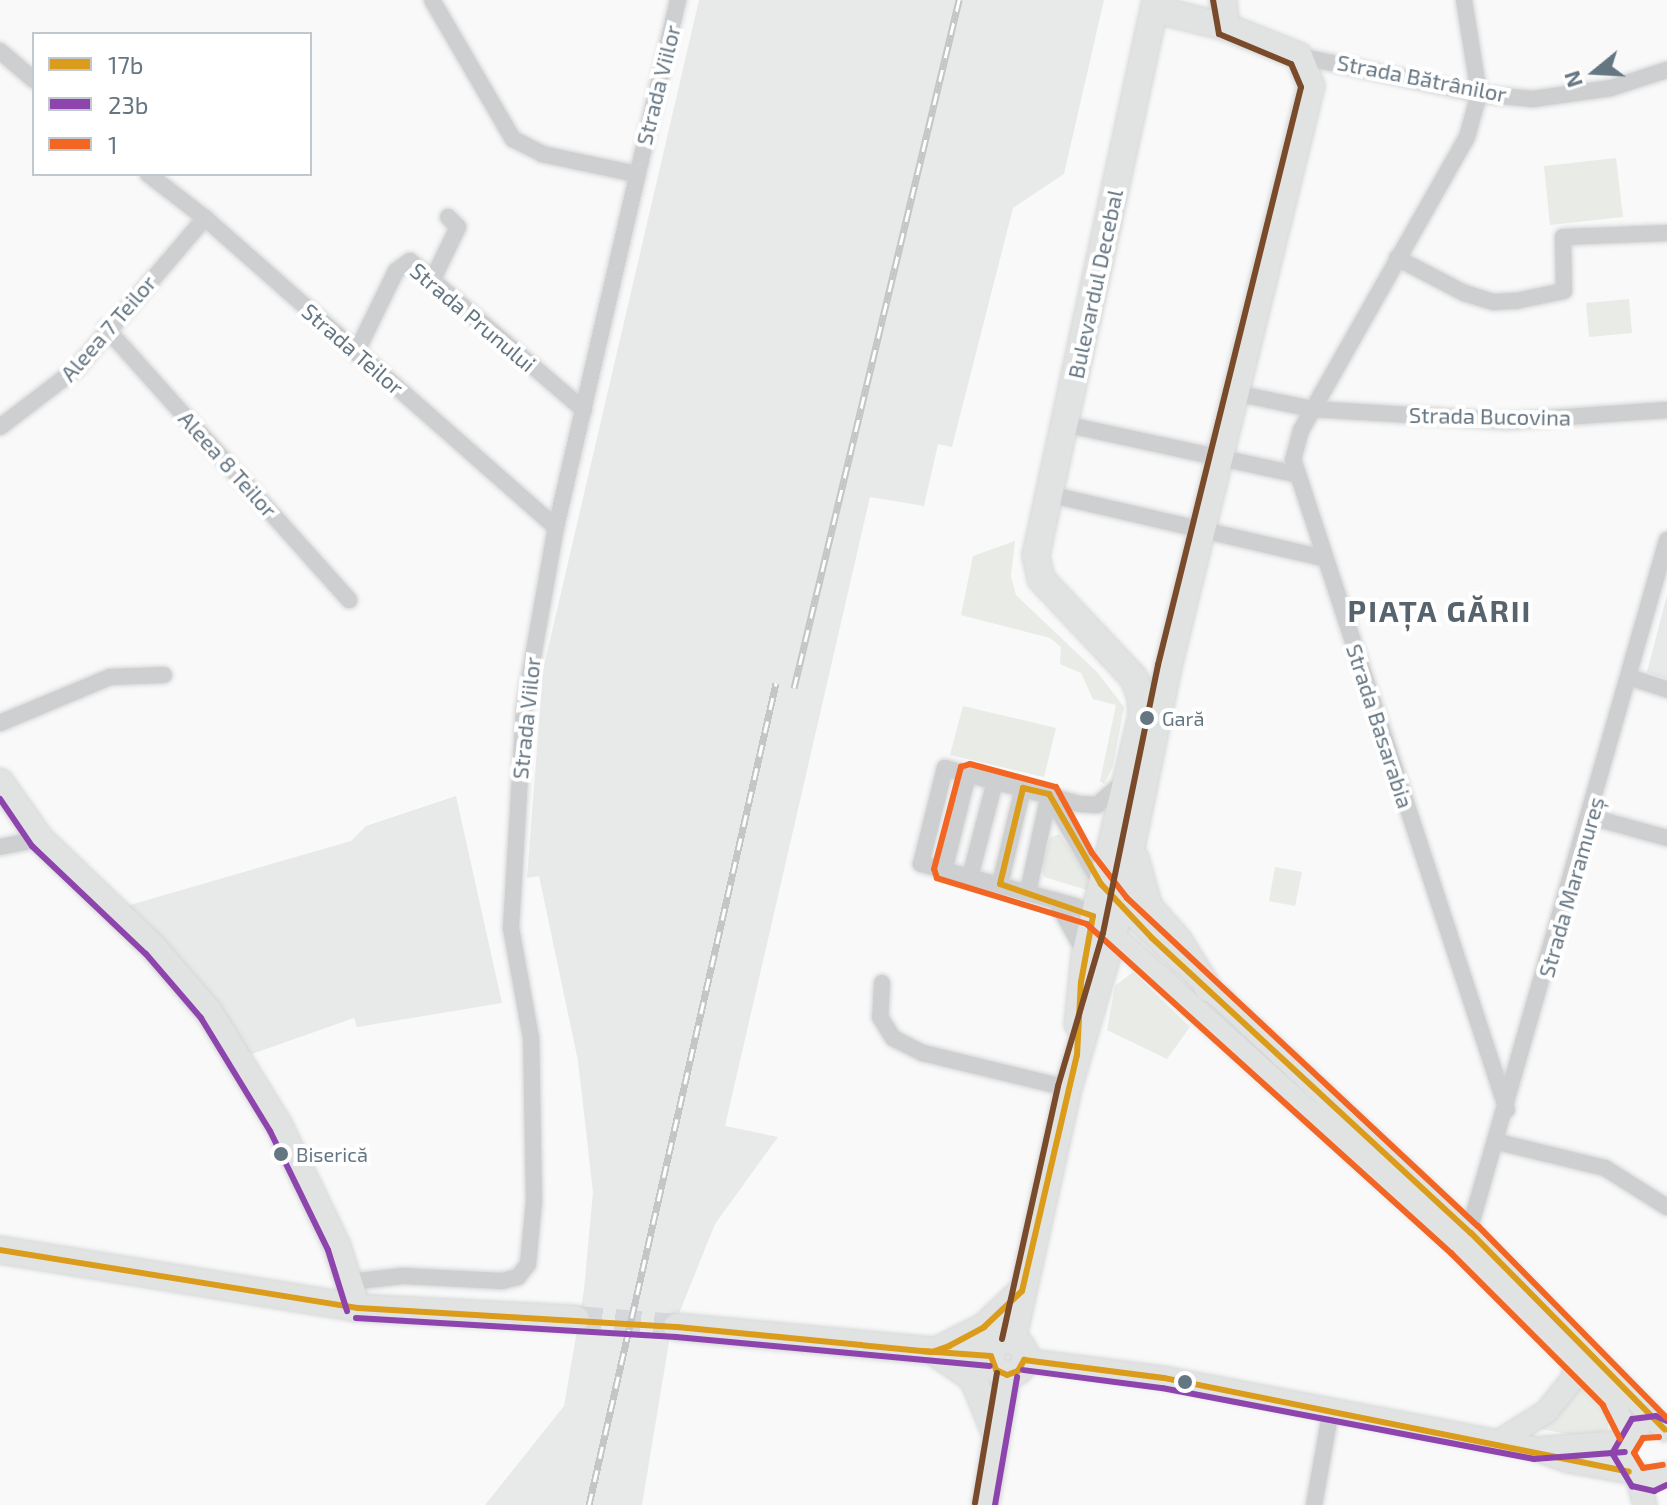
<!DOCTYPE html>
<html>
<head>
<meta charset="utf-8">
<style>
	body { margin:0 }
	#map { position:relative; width:1667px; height:1505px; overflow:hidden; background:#f9f9f9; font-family:"Exo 2",sans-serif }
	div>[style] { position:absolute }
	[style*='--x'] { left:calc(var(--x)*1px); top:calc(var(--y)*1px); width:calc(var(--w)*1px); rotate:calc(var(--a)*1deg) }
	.built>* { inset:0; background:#e8e9e9 }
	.green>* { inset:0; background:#e8ebe6 }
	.primary-tunnel>* { height:26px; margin-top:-13px; transform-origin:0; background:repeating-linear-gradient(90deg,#d4d8dc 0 26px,transparent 0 39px) }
	.roads { filter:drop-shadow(0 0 2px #d5d6d7) drop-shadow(0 0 2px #d5d6d7) }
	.street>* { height:16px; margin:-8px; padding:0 8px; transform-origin:8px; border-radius:8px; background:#cecfd0 }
	.secondary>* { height:22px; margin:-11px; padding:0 11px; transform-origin:11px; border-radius:11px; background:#e1e2e2 }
	.primary>* { height:26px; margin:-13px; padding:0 13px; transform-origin:13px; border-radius:13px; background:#e1e2e2 }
	.primary>.ring { margin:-13px; padding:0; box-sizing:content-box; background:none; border:26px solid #e1e2e2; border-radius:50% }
	.rail>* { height:7px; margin-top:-3.5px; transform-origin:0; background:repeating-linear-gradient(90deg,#fff 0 12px,#c3c5c6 0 24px); box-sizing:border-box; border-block:2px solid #c3c5c6 }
	.bus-1>* { height:6px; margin:-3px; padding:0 3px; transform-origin:3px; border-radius:3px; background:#da9c1a }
	.bus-2>* { height:6px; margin:-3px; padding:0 3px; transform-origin:3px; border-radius:3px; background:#8e44ad }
	.bus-3>* { height:6px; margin:-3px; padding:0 3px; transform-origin:3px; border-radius:3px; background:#f26522 }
	.bus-4>* { height:6px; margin:-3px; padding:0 3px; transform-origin:3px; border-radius:3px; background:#7a4b2a }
	.dots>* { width:22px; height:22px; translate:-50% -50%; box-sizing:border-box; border:4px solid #fff; border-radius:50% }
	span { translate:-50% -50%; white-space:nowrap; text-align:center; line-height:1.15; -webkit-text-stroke:8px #fff; paint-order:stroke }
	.bus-label { font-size:20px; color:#657683 }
	.left { translate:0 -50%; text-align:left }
	.street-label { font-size:22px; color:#657683 }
	.district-label { font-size:30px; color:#57646e; font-weight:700; letter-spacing:2px }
	.legend { position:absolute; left:32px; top:32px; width:280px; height:144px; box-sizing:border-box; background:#fff; border:2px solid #c1c8cd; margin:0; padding:10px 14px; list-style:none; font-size:24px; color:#657683 }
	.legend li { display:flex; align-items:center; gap:16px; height:40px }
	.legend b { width:40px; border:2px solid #c1c8cd }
	.north { position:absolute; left:1555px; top:32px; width:80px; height:80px; -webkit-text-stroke:6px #fff; paint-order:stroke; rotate:252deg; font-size:22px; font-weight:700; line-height:32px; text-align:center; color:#657683 }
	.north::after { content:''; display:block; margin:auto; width:28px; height:36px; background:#657683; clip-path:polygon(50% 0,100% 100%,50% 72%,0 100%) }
</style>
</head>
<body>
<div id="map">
	<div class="built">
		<i style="clip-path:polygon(699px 0,1104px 0,1064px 174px,1013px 208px,952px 447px,938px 444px,924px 506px,870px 497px,725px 1126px,778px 1137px,715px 1224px,670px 1336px,642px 1505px,485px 1505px,564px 1406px,584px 1290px,593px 1192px,578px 1061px,539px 876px,527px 878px,543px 670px)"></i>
		<i style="clip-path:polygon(1667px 595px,1667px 679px,1647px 672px)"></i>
		<i style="clip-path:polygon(456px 796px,502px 1003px,357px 1027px,354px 1018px,243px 1057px,123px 907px,351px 841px,366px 826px)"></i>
	</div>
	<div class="green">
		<i style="clip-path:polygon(1616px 158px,1623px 217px,1550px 225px,1544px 166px)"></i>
		<i style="clip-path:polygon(1629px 299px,1632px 333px,1589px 337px,1586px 303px)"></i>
		<i style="clip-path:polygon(1015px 541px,1011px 576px,1016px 595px,1097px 672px,1124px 707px,1113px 766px,1104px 784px,1100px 781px,1116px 705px,1093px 699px,1081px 673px,1060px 664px,1061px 647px,1050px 638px,961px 615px,973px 556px)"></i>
		<i style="clip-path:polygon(963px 706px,1056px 728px,1044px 777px,950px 755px)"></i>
		<i style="clip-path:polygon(1059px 834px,1092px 880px,1087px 890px,1044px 877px,1041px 866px,1050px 838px)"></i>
		<i style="clip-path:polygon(1275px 867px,1302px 872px,1295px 906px,1269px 901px)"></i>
		<i style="clip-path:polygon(1133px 972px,1190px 1027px,1167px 1059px,1107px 1030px,1115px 986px)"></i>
		<i style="clip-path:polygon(1583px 1382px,1608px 1406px,1608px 1430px,1585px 1437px,1534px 1428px)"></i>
	</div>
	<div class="primary-tunnel">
		<i style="--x:576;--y:1319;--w:101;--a:4.5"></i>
	</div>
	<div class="roads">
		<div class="street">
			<i style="--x:432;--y:0;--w:161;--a:59.8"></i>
			<i style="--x:513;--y:139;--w:33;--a:27"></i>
			<i style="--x:542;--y:154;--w:96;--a:12"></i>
			<i style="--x:1464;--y:0;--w:95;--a:80.9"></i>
			<i style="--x:1479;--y:94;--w:45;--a:105.6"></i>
			<i style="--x:1467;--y:137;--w:337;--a:119.5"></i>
			<i style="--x:1301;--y:430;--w:30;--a:105"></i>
			<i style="--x:1293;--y:459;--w:685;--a:71.8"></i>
			<i style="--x:0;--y:51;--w:45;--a:40.5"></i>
			<i style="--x:1299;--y:56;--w:184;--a:11.9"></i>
			<i style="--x:1479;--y:94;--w:54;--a:5.3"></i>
			<i style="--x:1533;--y:99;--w:79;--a:-8"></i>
			<i style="--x:1611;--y:88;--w:59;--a:-17.8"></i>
			<i style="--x:148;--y:174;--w:72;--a:37.7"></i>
			<i style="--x:205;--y:218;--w:468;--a:41.4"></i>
			<i style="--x:1397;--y:258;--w:76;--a:27.6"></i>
			<i style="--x:1464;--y:293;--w:31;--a:17"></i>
			<i style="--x:1494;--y:302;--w:22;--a:-3"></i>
			<i style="--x:1516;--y:301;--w:49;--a:-11.8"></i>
			<i style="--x:1564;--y:291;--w:54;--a:-91.1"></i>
			<i style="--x:1563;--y:237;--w:104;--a:-2.2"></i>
			<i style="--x:432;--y:281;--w:60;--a:-64.3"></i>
			<i style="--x:458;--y:227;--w:14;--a:-135"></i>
			<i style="--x:106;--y:328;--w:365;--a:48.2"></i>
			<i style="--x:356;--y:353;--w:91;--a:-64"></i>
			<i style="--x:396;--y:271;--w:17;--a:-36"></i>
			<i style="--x:410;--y:261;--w:229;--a:40.6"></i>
			<i style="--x:1235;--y:393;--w:79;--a:11.7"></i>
			<i style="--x:1312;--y:409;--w:196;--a:3.5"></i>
			<i style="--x:1508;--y:421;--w:159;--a:-4"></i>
			<i style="--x:1064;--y:424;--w:237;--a:12.2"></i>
			<i style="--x:0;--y:427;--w:96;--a:-37.3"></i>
			<i style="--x:76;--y:369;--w:199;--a:-49.5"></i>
			<i style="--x:1048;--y:494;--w:283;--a:13.1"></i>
			<i style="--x:1629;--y:677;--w:40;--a:18"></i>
			<i style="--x:0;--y:723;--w:119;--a:-22.7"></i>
			<i style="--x:110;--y:677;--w:54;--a:-2.1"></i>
			<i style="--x:1049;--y:794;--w:104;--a:60"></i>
			<i style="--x:1591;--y:817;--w:79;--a:15.4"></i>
			<i style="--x:0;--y:847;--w:41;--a:-11.3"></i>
			<i style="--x:944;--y:871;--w:100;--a:-76.1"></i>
			<i style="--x:970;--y:877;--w:99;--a:-75.4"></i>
			<i style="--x:1000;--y:884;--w:99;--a:-76.5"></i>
			<i style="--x:1028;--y:892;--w:100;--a:-77.9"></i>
			<i style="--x:1056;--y:901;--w:57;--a:60.8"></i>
			<i style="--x:1093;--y:916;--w:21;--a:-151"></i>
			<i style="--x:1075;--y:906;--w:160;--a:-164.7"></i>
			<i style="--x:921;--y:864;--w:99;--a:-76"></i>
			<i style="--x:945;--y:768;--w:139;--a:15"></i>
			<i style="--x:1079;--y:804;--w:18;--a:3"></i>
			<i style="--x:1097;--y:805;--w:33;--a:-41"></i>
			<i style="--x:882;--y:983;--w:34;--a:93"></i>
			<i style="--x:880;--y:1017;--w:25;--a:58"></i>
			<i style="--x:893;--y:1038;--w:34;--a:27"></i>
			<i style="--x:923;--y:1053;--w:149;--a:13.6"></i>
			<i style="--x:1498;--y:1142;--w:110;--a:13.7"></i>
			<i style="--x:1605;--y:1168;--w:73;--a:32.2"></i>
			<i style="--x:1467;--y:1238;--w:726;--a:-74.01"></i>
			<i style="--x:349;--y:1282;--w:54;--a:-6.3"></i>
			<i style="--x:403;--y:1276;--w:99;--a:2.9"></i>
			<i style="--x:502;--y:1281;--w:16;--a:-14"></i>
			<i style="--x:518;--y:1277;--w:16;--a:-52"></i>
			<i style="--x:528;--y:1264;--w:62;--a:-84.5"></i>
			<i style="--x:534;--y:1202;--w:164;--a:-91"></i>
			<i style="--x:531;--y:1038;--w:112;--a:-100.3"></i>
			<i style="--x:511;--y:928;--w:220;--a:-86.6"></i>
			<i style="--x:524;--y:708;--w:184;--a:-80"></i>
			<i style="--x:556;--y:527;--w:541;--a:-76.97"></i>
			<i style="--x:1314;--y:1505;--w:97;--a:-79.9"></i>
		</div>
		<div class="secondary">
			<i style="--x:1111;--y:895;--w:494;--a:43.2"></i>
			<i style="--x:1471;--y:1233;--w:276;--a:45.4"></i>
			<i style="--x:1103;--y:926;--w:479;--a:42"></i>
			<i style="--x:1459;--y:1247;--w:215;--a:45"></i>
			<i style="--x:1611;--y:1399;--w:40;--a:63.4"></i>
			<i style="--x:1024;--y:1360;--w:141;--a:7.3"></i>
			<i style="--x:1164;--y:1378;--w:378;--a:10.8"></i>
			<i style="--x:1535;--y:1449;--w:35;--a:20"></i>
			<i style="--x:1568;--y:1461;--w:62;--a:10.2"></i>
			<i style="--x:1639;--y:1428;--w:21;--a:137"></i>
			<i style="--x:1624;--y:1442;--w:21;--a:90"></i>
			<i style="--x:1624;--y:1463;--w:26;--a:40"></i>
			<i style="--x:1644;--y:1480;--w:24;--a:-15"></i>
			<i style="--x:1498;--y:1442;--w:57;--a:-32"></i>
			<i style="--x:1546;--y:1412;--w:41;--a:-50.9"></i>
			<i style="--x:1572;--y:1380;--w:17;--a:-73"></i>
			<i style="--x:1544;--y:1448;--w:80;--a:-4.3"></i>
			<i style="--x:1637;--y:1477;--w:29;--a:74"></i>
		</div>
		<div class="primary">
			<i style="--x:1223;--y:0;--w:27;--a:84"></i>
			<i style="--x:0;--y:782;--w:70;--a:54.9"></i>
			<i style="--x:40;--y:839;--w:156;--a:43.7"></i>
			<i style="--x:153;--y:947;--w:86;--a:49.3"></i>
			<i style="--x:209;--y:1012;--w:134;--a:58.4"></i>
			<i style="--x:279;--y:1126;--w:133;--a:64.2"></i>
			<i style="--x:337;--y:1246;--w:65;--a:72.1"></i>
			<i style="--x:1135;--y:858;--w:51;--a:74.1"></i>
			<i style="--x:1149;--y:907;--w:44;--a:48.7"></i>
			<i style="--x:1178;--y:940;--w:57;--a:58"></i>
			<i style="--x:1078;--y:1024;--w:69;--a:-84.2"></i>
			<i style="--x:1085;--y:955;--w:247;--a:-76.6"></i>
			<i style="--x:1142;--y:715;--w:18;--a:-93"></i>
			<i style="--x:1141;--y:697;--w:20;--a:-110"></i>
			<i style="--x:1134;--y:678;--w:136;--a:-133.2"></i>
			<i style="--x:1041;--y:579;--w:25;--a:-102"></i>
			<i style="--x:1036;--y:555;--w:568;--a:-77.8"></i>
			<i style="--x:0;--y:1250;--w:362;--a:9.2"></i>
			<i style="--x:357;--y:1308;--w:219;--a:2.9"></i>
			<i style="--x:677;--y:1327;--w:315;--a:5.3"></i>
			<i class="ring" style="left:991px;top:1340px;width:8px;height:8px"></i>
			<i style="--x:1012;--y:1341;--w:259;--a:-77.5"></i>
			<i style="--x:1068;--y:1088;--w:159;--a:-73.6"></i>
			<i style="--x:1113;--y:935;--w:274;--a:-78.4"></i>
			<i style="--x:1168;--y:667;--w:598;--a:-76.17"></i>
			<i style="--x:1311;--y:86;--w:32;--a:-112"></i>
			<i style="--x:1299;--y:56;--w:79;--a:-158.3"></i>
			<i style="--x:1226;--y:27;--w:74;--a:-166"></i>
			<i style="--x:938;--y:1350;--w:51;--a:-26.6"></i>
			<i style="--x:984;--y:1327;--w:52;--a:-43.5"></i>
			<i style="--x:939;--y:1355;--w:41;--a:34.1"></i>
			<i style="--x:973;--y:1378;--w:58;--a:67.8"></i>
			<i style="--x:985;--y:1505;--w:132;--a:-80.4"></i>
		</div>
	</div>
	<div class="rail">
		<i style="--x:794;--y:688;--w:708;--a:-76.51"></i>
		<i style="--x:589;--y:1505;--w:843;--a:-77.18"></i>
	</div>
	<div class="bus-1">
		<i style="--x:0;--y:1250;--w:362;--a:9.2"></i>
		<i style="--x:357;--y:1308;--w:321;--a:3.4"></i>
		<i style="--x:677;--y:1327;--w:256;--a:5.6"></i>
		<i style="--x:932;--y:1352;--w:18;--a:-19"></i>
		<i style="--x:949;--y:1346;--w:40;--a:-28"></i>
		<i style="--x:984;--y:1327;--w:52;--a:-43.5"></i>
		<i style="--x:1022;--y:1291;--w:242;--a:-76.9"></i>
		<i style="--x:1077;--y:1055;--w:73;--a:-86.9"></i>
		<i style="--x:1081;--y:982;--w:67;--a:-79.7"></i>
		<i style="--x:1093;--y:916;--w:98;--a:-161"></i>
		<i style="--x:1000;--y:884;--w:99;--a:-76.5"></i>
		<i style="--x:1023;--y:788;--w:27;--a:13"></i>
		<i style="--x:1049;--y:794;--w:104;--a:60"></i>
		<i style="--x:1101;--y:884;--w:74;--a:46.6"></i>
		<i style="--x:1152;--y:938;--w:434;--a:42.8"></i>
		<i style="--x:1471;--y:1233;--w:276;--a:45.4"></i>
		<i style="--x:922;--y:1351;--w:69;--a:4.1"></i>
		<i style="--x:991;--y:1356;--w:15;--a:70"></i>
		<i style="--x:996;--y:1370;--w:12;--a:24"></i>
		<i style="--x:1007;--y:1375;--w:12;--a:-20"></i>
		<i style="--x:1018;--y:1371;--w:13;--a:-61"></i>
		<i style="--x:1024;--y:1360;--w:141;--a:7.3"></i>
		<i style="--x:1164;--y:1378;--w:474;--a:11.4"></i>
	</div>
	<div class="bus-2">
		<i style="--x:0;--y:799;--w:57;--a:55.8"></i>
		<i style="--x:32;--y:846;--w:157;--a:43.5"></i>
		<i style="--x:146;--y:954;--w:84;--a:49.3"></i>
		<i style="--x:201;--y:1018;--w:132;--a:58.6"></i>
		<i style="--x:270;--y:1131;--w:132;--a:64"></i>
		<i style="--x:328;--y:1250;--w:64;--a:72.7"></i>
		<i style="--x:356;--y:1318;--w:321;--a:3.4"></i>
		<i style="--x:676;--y:1337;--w:315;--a:5.3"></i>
		<i style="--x:1023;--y:1370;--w:140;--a:7.4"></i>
		<i style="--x:1162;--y:1388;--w:379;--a:10.8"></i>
		<i style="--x:1534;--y:1459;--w:91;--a:-4.4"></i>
		<i style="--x:1667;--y:1421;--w:12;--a:-156"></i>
		<i style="--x:1656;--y:1416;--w:24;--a:173"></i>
		<i style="--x:1632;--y:1419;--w:39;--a:120"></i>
		<i style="--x:1612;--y:1453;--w:39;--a:59"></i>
		<i style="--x:1632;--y:1486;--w:23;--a:13"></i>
		<i style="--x:1654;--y:1491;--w:14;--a:-25"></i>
		<i style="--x:995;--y:1505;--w:130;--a:-80.2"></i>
	</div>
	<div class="bus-3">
		<i style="--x:1659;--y:1437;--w:16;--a:176"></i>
		<i style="--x:1643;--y:1438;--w:17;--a:121"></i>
		<i style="--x:1634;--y:1453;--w:17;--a:59"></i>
		<i style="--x:1643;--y:1468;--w:20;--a:-9"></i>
		<i style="--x:1620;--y:1439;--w:38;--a:-117"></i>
		<i style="--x:1603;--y:1405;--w:214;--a:-135"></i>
		<i style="--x:1452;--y:1254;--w:492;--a:-137.9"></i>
		<i style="--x:1087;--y:924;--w:157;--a:-163"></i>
		<i style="--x:937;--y:878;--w:9;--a:-108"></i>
		<i style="--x:934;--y:869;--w:106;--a:-75.2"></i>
		<i style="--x:961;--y:767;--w:9;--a:-18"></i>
		<i style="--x:970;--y:764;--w:89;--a:15"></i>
		<i style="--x:1056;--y:787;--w:75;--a:61.4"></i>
		<i style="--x:1092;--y:853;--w:57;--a:52.1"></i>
		<i style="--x:1127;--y:898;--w:480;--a:43.1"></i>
		<i style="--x:1478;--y:1226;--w:269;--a:45.5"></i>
	</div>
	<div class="bus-4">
		<i style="--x:1002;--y:1339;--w:259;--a:-77.5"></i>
		<i style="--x:1058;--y:1086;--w:159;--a:-73.6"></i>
		<i style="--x:1103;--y:933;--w:274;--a:-78.4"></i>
		<i style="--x:1158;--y:665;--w:595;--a:-76.1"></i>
		<i style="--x:1301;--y:87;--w:25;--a:-113"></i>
		<i style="--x:1291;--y:64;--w:78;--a:-157.4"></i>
		<i style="--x:1219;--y:34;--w:34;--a:-100"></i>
		<i style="--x:975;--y:1503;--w:132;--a:-80.4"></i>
	</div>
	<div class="dots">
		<i style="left:1147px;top:718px;background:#657683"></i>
		<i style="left:281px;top:1154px;background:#657683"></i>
		<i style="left:1185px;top:1382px;background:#657683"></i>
	</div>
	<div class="bus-label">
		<span class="left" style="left:1162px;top:718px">Gară</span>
		<span class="left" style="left:296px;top:1154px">Biserică</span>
	</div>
	<div class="street-label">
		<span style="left:1422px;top:78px;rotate:11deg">Strada Bătrânilor</span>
		<span style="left:658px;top:85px;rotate:-76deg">Strada Viilor</span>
		<span style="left:1095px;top:284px;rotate:-78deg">Bulevardul Decebal</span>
		<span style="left:473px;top:317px;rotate:40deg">Strada Prunului</span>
		<span style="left:108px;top:328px;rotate:-49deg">Aleea 7 Teilor</span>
		<span style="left:353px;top:349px;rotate:41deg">Strada Teilor</span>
		<span style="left:1490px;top:416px;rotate:1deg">Strada Bucovina</span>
		<span style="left:228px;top:464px;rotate:48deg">Aleea 8 Teilor</span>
		<span style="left:526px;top:718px;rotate:-84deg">Strada Viilor</span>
		<span style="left:1380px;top:726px;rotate:72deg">Strada Basarabia</span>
		<span style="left:1571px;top:887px;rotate:-74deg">Strada Maramureș</span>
	</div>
	<div class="district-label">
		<span style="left:1440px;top:610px">PIAȚA GĂRII</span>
	</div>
	<ul class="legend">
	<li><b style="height:10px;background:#da9c1a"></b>17b</li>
	<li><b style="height:10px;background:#8e44ad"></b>23b</li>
	<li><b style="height:10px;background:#f26522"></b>1</li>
	</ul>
	<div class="north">N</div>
</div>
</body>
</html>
